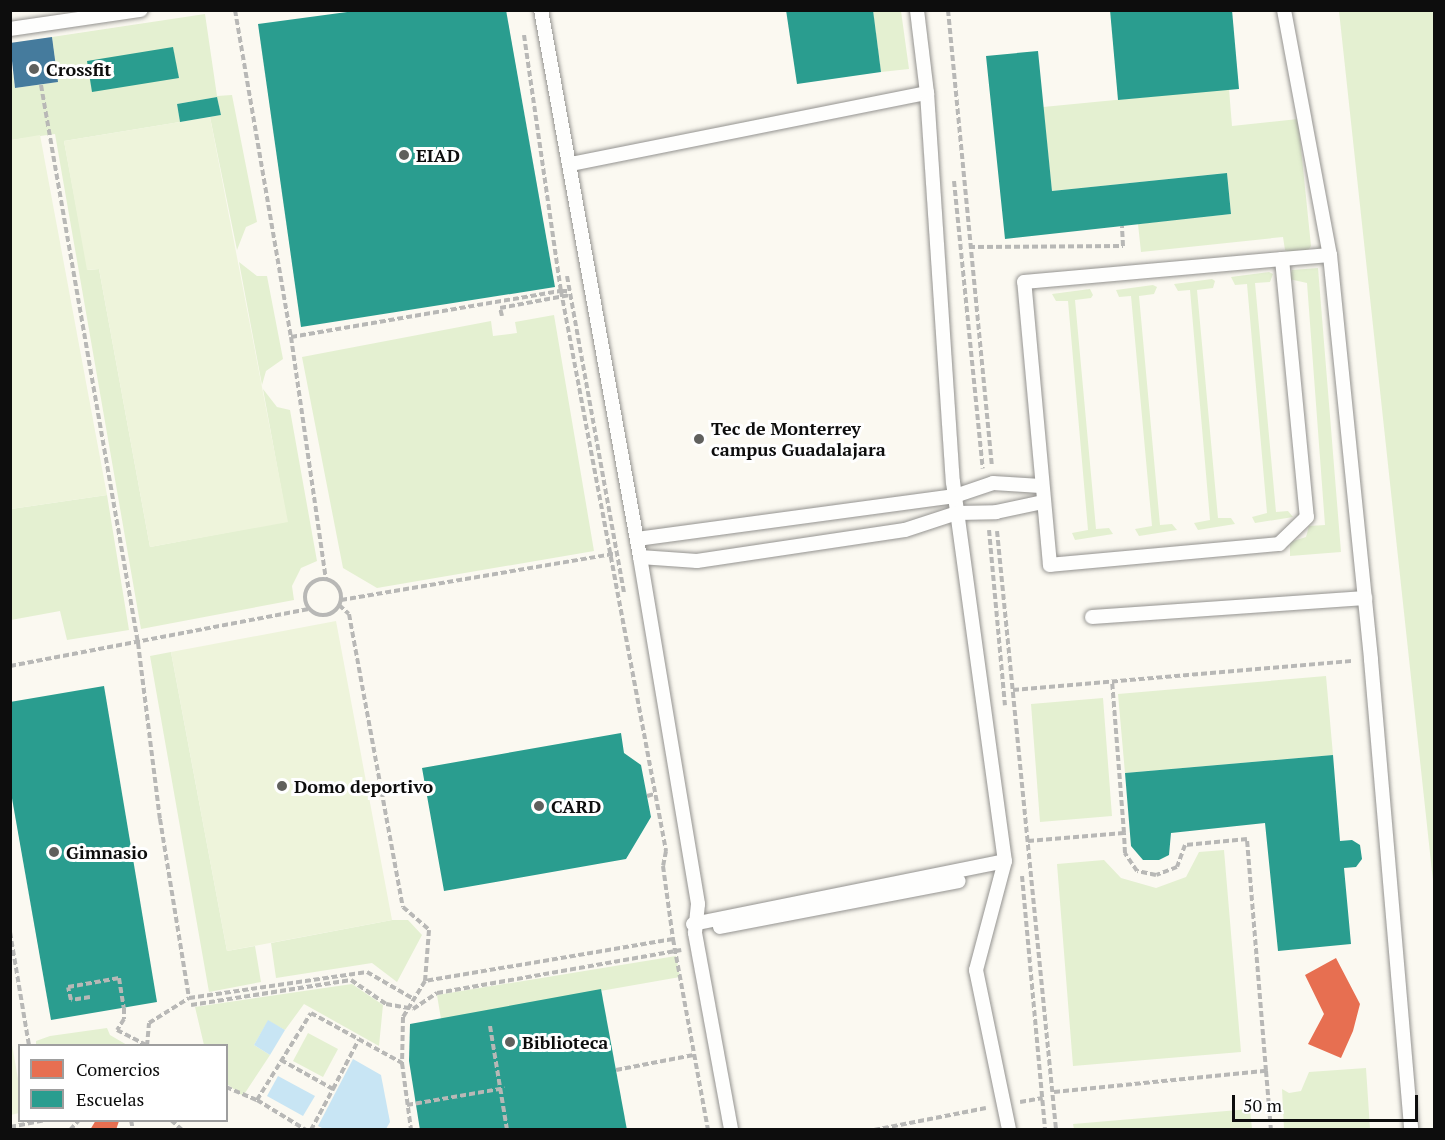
<!DOCTYPE html>
<html>
<head>
<meta charset="utf-8">
<style>
	body { margin:0 }
	#map { position:relative; width:1445px; height:1140px; overflow:hidden; background:#fbf9f1; font-family:"PT Serif",serif }
	div>[style] { position:absolute }
	[style*='--x'] { left:calc(var(--x)*1px); top:calc(var(--y)*1px); width:calc(var(--w)*1px); rotate:calc(var(--a)*1deg) }
	.green>* { inset:0; background:#e4f0d1 }
	.pitch>* { inset:0; background:#eef4db }
	.water>* { inset:0; background:#c8e5f4 }
	.shops>* { inset:0; background:#e76f51 }
	.schools>* { inset:0; background:#2a9d8f }
	.public>* { inset:0; background:#457b9d }
	.path>* { height:4px; margin-top:-2px; transform-origin:0; background:repeating-linear-gradient(90deg,#b8b8b6 0 6px,transparent 0 9px) }
	.path>.ring { margin:-2px; padding:0; box-sizing:content-box; background:none; border:4px solid #b8b8b6; border-radius:50% }
	.roads { filter:drop-shadow(0 0 2px #949390) drop-shadow(0 0 2px #949390) }
	.service>* { height:14px; margin:-7px; padding:0 7px; transform-origin:7px; border-radius:7px; background:#fefefd }
	.dots>* { width:16px; height:16px; translate:-50% -50%; box-sizing:border-box; border:3px solid #fff; border-radius:50% }
	span { translate:-50% -50%; white-space:nowrap; text-align:center; line-height:1.15; -webkit-text-stroke:6px #fff; paint-order:stroke }
	.poi-label { font-size:18px; color:#0d0d0d; font-weight:700 }
	.left { translate:0 -50%; text-align:left }
	.frame { position:absolute; inset:0; border:12px solid #0d0d0d; pointer-events:none }
	.legend { position:absolute; left:18px; top:1044px; width:210px; height:78px; box-sizing:border-box; background:#fff; border:2px solid #9e9e9e; margin:0; padding:8px 10px; list-style:none; font-size:18px; color:#0d0d0d }
	.legend li { display:flex; align-items:center; gap:12px; height:30px }
	.legend b { width:30px; border:2px solid #9e9e9e }
	.scale { position:absolute; left:1232px; top:1095px; width:186px; height:27px; box-sizing:border-box; border:3px solid #0d0d0d; border-top:0; padding-left:8px; font-size:18px; line-height:21px; white-space:nowrap; color:#0d0d0d; -webkit-text-stroke:4px #fff; paint-order:stroke }
</style>
</head>
<body>
<div id="map">
	<div class="green">
		<i style="clip-path:polygon(873px 11px,901px 11px,909px 69px,881px 72px)"></i>
		<i style="clip-path:polygon(1339px 11px,1434px 11px,1434px 890px)"></i>
		<i style="clip-path:polygon(205px 14px,217px 96px,232px 95px,257px 222px,246px 227px,237px 250px,210px 117px,221px 115px,217px 97px,177px 104px,180px 122px,64px 141px,88px 270px,99px 269px,150px 547px,287px 521px,263px 389px,277px 407px,290px 410px,317px 561px,301px 568px,292px 586px,294px 600px,141px 629px,55px 134px,11px 140px,10px 56px,15px 88px,58px 82px,52px 37px)"></i>
		<i style="clip-path:polygon(1229px 89px,1232px 126px,1298px 119px,1311px 246px,1306px 253px,1293px 254px,1285px 250px,1283px 237px,1141px 252px,1138px 224px,1231px 214px,1227px 173px,1052px 191px,1043px 107px)"></i>
		<i style="clip-path:polygon(239px 262px,257px 276px,267px 276px,283px 359px,266px 371px,262px 385px)"></i>
		<i style="clip-path:polygon(1318px 268px,1341px 552px,1290px 556px,1290px 542px,1306px 537px,1309px 526px,1325px 525px,1307px 283px,1289px 279px,1292px 270px)"></i>
		<i style="clip-path:polygon(1269px 272px,1273px 274px,1270px 282px,1255px 283px,1276px 512px,1288px 511px,1293px 517px,1255px 523px,1252px 517px,1267px 513px,1247px 284px,1235px 285px,1231px 277px)"></i>
		<i style="clip-path:polygon(1212px 279px,1215px 281px,1213px 288px,1197px 290px,1218px 518px,1231px 518px,1235px 524px,1198px 530px,1194px 523px,1210px 520px,1190px 290px,1178px 291px,1174px 284px)"></i>
		<i style="clip-path:polygon(1153px 285px,1157px 287px,1154px 294px,1139px 296px,1160px 525px,1172px 524px,1177px 530px,1139px 536px,1135px 529px,1152px 526px,1131px 296px,1119px 297px,1116px 290px)"></i>
		<i style="clip-path:polygon(1090px 289px,1093px 295px,1091px 298px,1075px 300px,1096px 529px,1109px 528px,1113px 534px,1075px 540px,1072px 533px,1088px 530px,1068px 301px,1056px 301px,1052px 294px)"></i>
		<i style="clip-path:polygon(554px 315px,594px 551px,377px 588px,343px 568px,302px 357px,491px 321px,493px 336px,517px 333px,515px 322px)"></i>
		<i style="clip-path:polygon(107px 495px,129px 630px,67px 640px,60px 611px,11px 620px,11px 509px)"></i>
		<i style="clip-path:polygon(171px 652px,227px 951px,255px 946px,261px 982px,209px 992px,150px 656px)"></i>
		<i style="clip-path:polygon(1326px 676px,1333px 755px,1125px 773px,1118px 694px)"></i>
		<i style="clip-path:polygon(1103px 698px,1112px 816px,1040px 822px,1031px 704px)"></i>
		<i style="clip-path:polygon(1224px 850px,1241px 1052px,1073px 1066px,1057px 864px,1104px 860px,1121px 878px,1156px 888px,1186px 877px,1199px 852px)"></i>
		<i style="clip-path:polygon(392px 920px,408px 920px,422px 935px,397px 982px,372px 963px,276px 978px,271px 943px)"></i>
		<i style="clip-path:polygon(676px 956px,680px 977px,441px 1019px,437px 995px)"></i>
		<i style="clip-path:polygon(352px 984px,383px 1005px,379px 1046px,304px 1004px,285px 1030px,268px 1021px,254px 1045px,270px 1055px,243px 1096px,227px 1084px,226px 1046px,204px 1045px,195px 1007px)"></i>
		<i style="clip-path:polygon(107px 1028px,110px 1035px,127px 1045px,36px 1045px,36px 1041px,50px 1036px)"></i>
		<i style="clip-path:polygon(308px 1033px,338px 1049px,323px 1077px,293px 1061px)"></i>
		<i style="clip-path:polygon(1366px 1068px,1370px 1129px,1284px 1129px,1282px 1089px,1289px 1093px,1301px 1091px,1309px 1072px)"></i>
		<i style="clip-path:polygon(1250px 1109px,1252px 1129px,1074px 1129px,1073px 1124px)"></i>
	</div>
	<div class="pitch">
		<i style="clip-path:polygon(210px 117px,288px 522px,150px 547px,99px 269px,87px 270px,64px 141px)"></i>
		<i style="clip-path:polygon(40px 135px,107px 495px,11px 509px,11px 140px)"></i>
		<i style="clip-path:polygon(336px 621px,392px 920px,227px 951px,171px 652px)"></i>
		<i style="clip-path:polygon(11px 1039px,20px 1090px,19px 1113px,11px 1115px)"></i>
	</div>
	<div class="water">
		<i style="clip-path:polygon(268px 1020px,285px 1030px,270px 1055px,254px 1045px)"></i>
		<i style="clip-path:polygon(353px 1059px,381px 1075px,390px 1122px,386px 1129px,324px 1129px,318px 1126px)"></i>
		<i style="clip-path:polygon(278px 1076px,315px 1096px,303px 1116px,267px 1096px)"></i>
	</div>
	<div class="shops">
		<i style="clip-path:polygon(1336px 958px,1360px 1004px,1353px 1031px,1341px 1058px,1308px 1044px,1324px 1014px,1305px 975px)"></i>
		<i style="clip-path:polygon(96px 1120px,115px 1120px,119px 1121px,116px 1130px,90px 1130px)"></i>
	</div>
	<div class="schools">
		<i style="clip-path:polygon(362px 10px,506px 10px,555px 287px,301px 327px,258px 24px)"></i>
		<i style="clip-path:polygon(786px 10px,873px 10px,881px 72px,797px 84px)"></i>
		<i style="clip-path:polygon(1110px 10px,1232px 10px,1239px 89px,1118px 100px)"></i>
		<i style="clip-path:polygon(173px 47px,179px 78px,92px 92px,87px 61px)"></i>
		<i style="clip-path:polygon(1038px 51px,1052px 191px,1227px 173px,1231px 214px,1005px 239px,986px 56px)"></i>
		<i style="clip-path:polygon(217px 97px,221px 115px,180px 122px,177px 104px)"></i>
		<i style="clip-path:polygon(104px 686px,157px 1002px,51px 1020px,10px 787px,10px 702px)"></i>
		<i style="clip-path:polygon(621px 733px,624px 753px,641px 765px,651px 817px,626px 859px,444px 891px,422px 768px)"></i>
		<i style="clip-path:polygon(1333px 755px,1340px 841px,1352px 840px,1360px 845px,1362px 859px,1356px 867px,1344px 868px,1351px 944px,1278px 951px,1265px 823px,1171px 833px,1169px 855px,1159px 860px,1143px 860px,1131px 846px,1125px 773px)"></i>
		<i style="clip-path:polygon(601px 989px,627px 1130px,420px 1130px,409px 1061px,410px 1024px)"></i>
	</div>
	<div class="public">
		<i style="clip-path:polygon(52px 37px,58px 82px,15px 88px,10px 43px)"></i>
	</div>
	<div class="path">
		<i style="--x:235;--y:10;--w:332;--a:80.3"></i>
		<i style="--x:291;--y:337;--w:274;--a:-9.7"></i>
		<i style="--x:561;--y:291;--w:570;--a:79.38"></i>
		<i style="--x:666;--y:851;--w:15;--a:101"></i>
		<i style="--x:663;--y:866;--w:74;--a:82.2"></i>
		<i style="--x:673;--y:939;--w:252;--a:170.4"></i>
		<i style="--x:425;--y:981;--w:42;--a:121.4"></i>
		<i style="--x:403;--y:1017;--w:46;--a:91.2"></i>
		<i style="--x:402;--y:1063;--w:68;--a:82.3"></i>
		<i style="--x:948;--y:10;--w:459;--a:84.5"></i>
		<i style="--x:524;--y:35;--w:259;--a:81.8"></i>
		<i style="--x:561;--y:291;--w:9;--a:0"></i>
		<i style="--x:41;--y:85;--w:566;--a:80.14"></i>
		<i style="--x:138;--y:643;--w:177;--a:82.9"></i>
		<i style="--x:160;--y:819;--w:181;--a:80.8"></i>
		<i style="--x:954;--y:181;--w:289;--a:84.3"></i>
		<i style="--x:969;--y:247;--w:154;--a:-0.4"></i>
		<i style="--x:1123;--y:246;--w:20;--a:-93"></i>
		<i style="--x:567;--y:276;--w:323;--a:79.8"></i>
		<i style="--x:502;--y:316;--w:8;--a:-104"></i>
		<i style="--x:500;--y:308;--w:71;--a:-10.5"></i>
		<i style="--x:291;--y:337;--w:245;--a:81.8"></i>
		<i style="--x:989;--y:530;--w:176;--a:84.8"></i>
		<i style="--x:997;--y:531;--w:602;--a:84.37"></i>
		<i class="ring" style="left:305px;top:579px;width:32px;height:32px"></i>
		<i style="--x:341;--y:600;--w:281;--a:-9.6"></i>
		<i style="--x:339;--y:605;--w:13;--a:42"></i>
		<i style="--x:349;--y:614;--w:298;--a:79.6"></i>
		<i style="--x:403;--y:907;--w:35;--a:41"></i>
		<i style="--x:429;--y:930;--w:51;--a:94.5"></i>
		<i style="--x:10;--y:666;--w:304;--a:-10.8"></i>
		<i style="--x:1013;--y:690;--w:341;--a:-4.9"></i>
		<i style="--x:647;--y:796;--w:7;--a:-16"></i>
		<i style="--x:1028;--y:841;--w:96;--a:-4.8"></i>
		<i style="--x:1124;--y:833;--w:151;--a:-94.5"></i>
		<i style="--x:1022;--y:876;--w:255;--a:84.8"></i>
		<i style="--x:10;--y:932;--w:116;--a:80.5"></i>
		<i style="--x:673;--y:939;--w:194;--a:79.6"></i>
		<i style="--x:90;--y:997;--w:19;--a:171"></i>
		<i style="--x:71;--y:1000;--w:13;--a:-103"></i>
		<i style="--x:68;--y:987;--w:52;--a:-10"></i>
		<i style="--x:119;--y:978;--w:30;--a:81"></i>
		<i style="--x:124;--y:1008;--w:11;--a:90"></i>
		<i style="--x:124;--y:1019;--w:13;--a:122"></i>
		<i style="--x:117;--y:1030;--w:34;--a:27"></i>
		<i style="--x:191;--y:1005;--w:162;--a:-8.9"></i>
		<i style="--x:351;--y:980;--w:42;--a:34.4"></i>
		<i style="--x:386;--y:1004;--w:27;--a:10"></i>
		<i style="--x:413;--y:1009;--w:29;--a:-34"></i>
		<i style="--x:437;--y:993;--w:248;--a:-10"></i>
		<i style="--x:490;--y:1026;--w:105;--a:80.7"></i>
		<i style="--x:147;--y:1046;--w:23;--a:-85"></i>
		<i style="--x:149;--y:1023;--w:47;--a:-32"></i>
		<i style="--x:189;--y:998;--w:180;--a:-8.3"></i>
		<i style="--x:367;--y:972;--w:52;--a:30"></i>
		<i style="--x:281;--y:1060;--w:60;--a:29.1"></i>
		<i style="--x:333;--y:1089;--w:56;--a:-62.5"></i>
		<i style="--x:616;--y:1070;--w:79;--a:-10.9"></i>
		<i style="--x:1266;--y:1071;--w:59;--a:85.2"></i>
		<i style="--x:226;--y:1087;--w:34;--a:23"></i>
		<i style="--x:257;--y:1100;--w:57;--a:31.5"></i>
		<i style="--x:1054;--y:1092;--w:213;--a:-5.7"></i>
		<i style="--x:1266;--y:1071;--w:233;--a:-94.7"></i>
		<i style="--x:1247;--y:839;--w:62;--a:174.5"></i>
		<i style="--x:1185;--y:845;--w:23;--a:110"></i>
		<i style="--x:1177;--y:867;--w:22;--a:159"></i>
		<i style="--x:1156;--y:875;--w:19;--a:-168"></i>
		<i style="--x:1137;--y:871;--w:22;--a:-124"></i>
		<i style="--x:1125;--y:853;--w:20;--a:-93"></i>
		<i style="--x:257;--y:1100;--w:102;--a:-58.2"></i>
		<i style="--x:311;--y:1013;--w:104;--a:28.8"></i>
		<i style="--x:1020;--y:1102;--w:23;--a:-10"></i>
		<i style="--x:407;--y:1105;--w:99;--a:-9.8"></i>
		<i style="--x:131;--y:1120;--w:10;--a:79"></i>
		<i style="--x:171;--y:1120;--w:15;--a:42"></i>
		<i style="--x:10;--y:1127;--w:36;--a:-11"></i>
		<i style="--x:70;--y:1130;--w:13;--a:-48"></i>
		<i style="--x:311;--y:1130;--w:47;--a:-61.8"></i>
		<i style="--x:874;--y:1130;--w:114;--a:-11.1"></i>
	</div>
	<div class="roads">
		<div class="service">
			<i style="--x:541;--y:10;--w:556;--a:79.74"></i>
			<i style="--x:640;--y:557;--w:352;--a:80.5"></i>
			<i style="--x:698;--y:904;--w:29;--a:96"></i>
			<i style="--x:695;--y:933;--w:200;--a:79.6"></i>
			<i style="--x:1284;--y:10;--w:249;--a:79.4"></i>
			<i style="--x:1330;--y:255;--w:407;--a:84.2"></i>
			<i style="--x:1371;--y:660;--w:472;--a:85.1"></i>
			<i style="--x:10;--y:29;--w:132;--a:-8.3"></i>
			<i style="--x:927;--y:93;--w:390;--a:86.2"></i>
			<i style="--x:953;--y:482;--w:383;--a:82.2"></i>
			<i style="--x:1005;--y:861;--w:113;--a:104.9"></i>
			<i style="--x:976;--y:970;--w:163;--a:78.3"></i>
			<i style="--x:571;--y:164;--w:363;--a:-11.3"></i>
			<i style="--x:927;--y:93;--w:84;--a:-96.9"></i>
			<i style="--x:1282;--y:259;--w:259;--a:84.5"></i>
			<i style="--x:1307;--y:517;--w:39;--a:136"></i>
			<i style="--x:1279;--y:544;--w:230;--a:174.8"></i>
			<i style="--x:1050;--y:565;--w:284;--a:-95.2"></i>
			<i style="--x:1024;--y:282;--w:259;--a:-5.1"></i>
			<i style="--x:1282;--y:259;--w:48;--a:-4.8"></i>
			<i style="--x:637;--y:539;--w:321;--a:-7.7"></i>
			<i style="--x:955;--y:496;--w:40;--a:-18.9"></i>
			<i style="--x:993;--y:483;--w:48;--a:3.6"></i>
			<i style="--x:640;--y:557;--w:57;--a:4"></i>
			<i style="--x:697;--y:561;--w:210;--a:-8.5"></i>
			<i style="--x:905;--y:530;--w:55;--a:-18.1"></i>
			<i style="--x:957;--y:513;--w:39;--a:-1"></i>
			<i style="--x:996;--y:512;--w:48;--a:-12"></i>
			<i style="--x:1092;--y:617;--w:274;--a:-4"></i>
			<i style="--x:693;--y:924;--w:318;--a:-11.4"></i>
			<i style="--x:720;--y:927;--w:243;--a:-10.9"></i>
		</div>
	</div>
	<div class="dots">
		<i style="left:34px;top:69px;background:#60605d"></i>
		<i style="left:404px;top:155px;background:#60605d"></i>
		<i style="left:699px;top:439px;background:#60605d"></i>
		<i style="left:282px;top:786px;background:#60605d"></i>
		<i style="left:539px;top:806px;background:#60605d"></i>
		<i style="left:54px;top:852px;background:#60605d"></i>
		<i style="left:510px;top:1042px;background:#60605d"></i>
	</div>
	<div class="poi-label">
		<span class="left" style="left:46px;top:69px">Crossfit</span>
		<span class="left" style="left:416px;top:155px">EIAD</span>
		<span class="left" style="left:711px;top:439px">Tec de Monterrey<br>campus Guadalajara</span>
		<span class="left" style="left:294px;top:786px">Domo deportivo</span>
		<span class="left" style="left:551px;top:806px">CARD</span>
		<span class="left" style="left:66px;top:852px">Gimnasio</span>
		<span class="left" style="left:522px;top:1042px">Biblioteca</span>
	</div>
	<div class="frame"></div>
	<ul class="legend">
	<li><b style="height:16px;background:#e76f51"></b>Comercios</li>
	<li><b style="height:16px;background:#2a9d8f"></b>Escuelas</li>
	</ul>
	<div class="scale">50 m</div>
</div>
</body>
</html>
